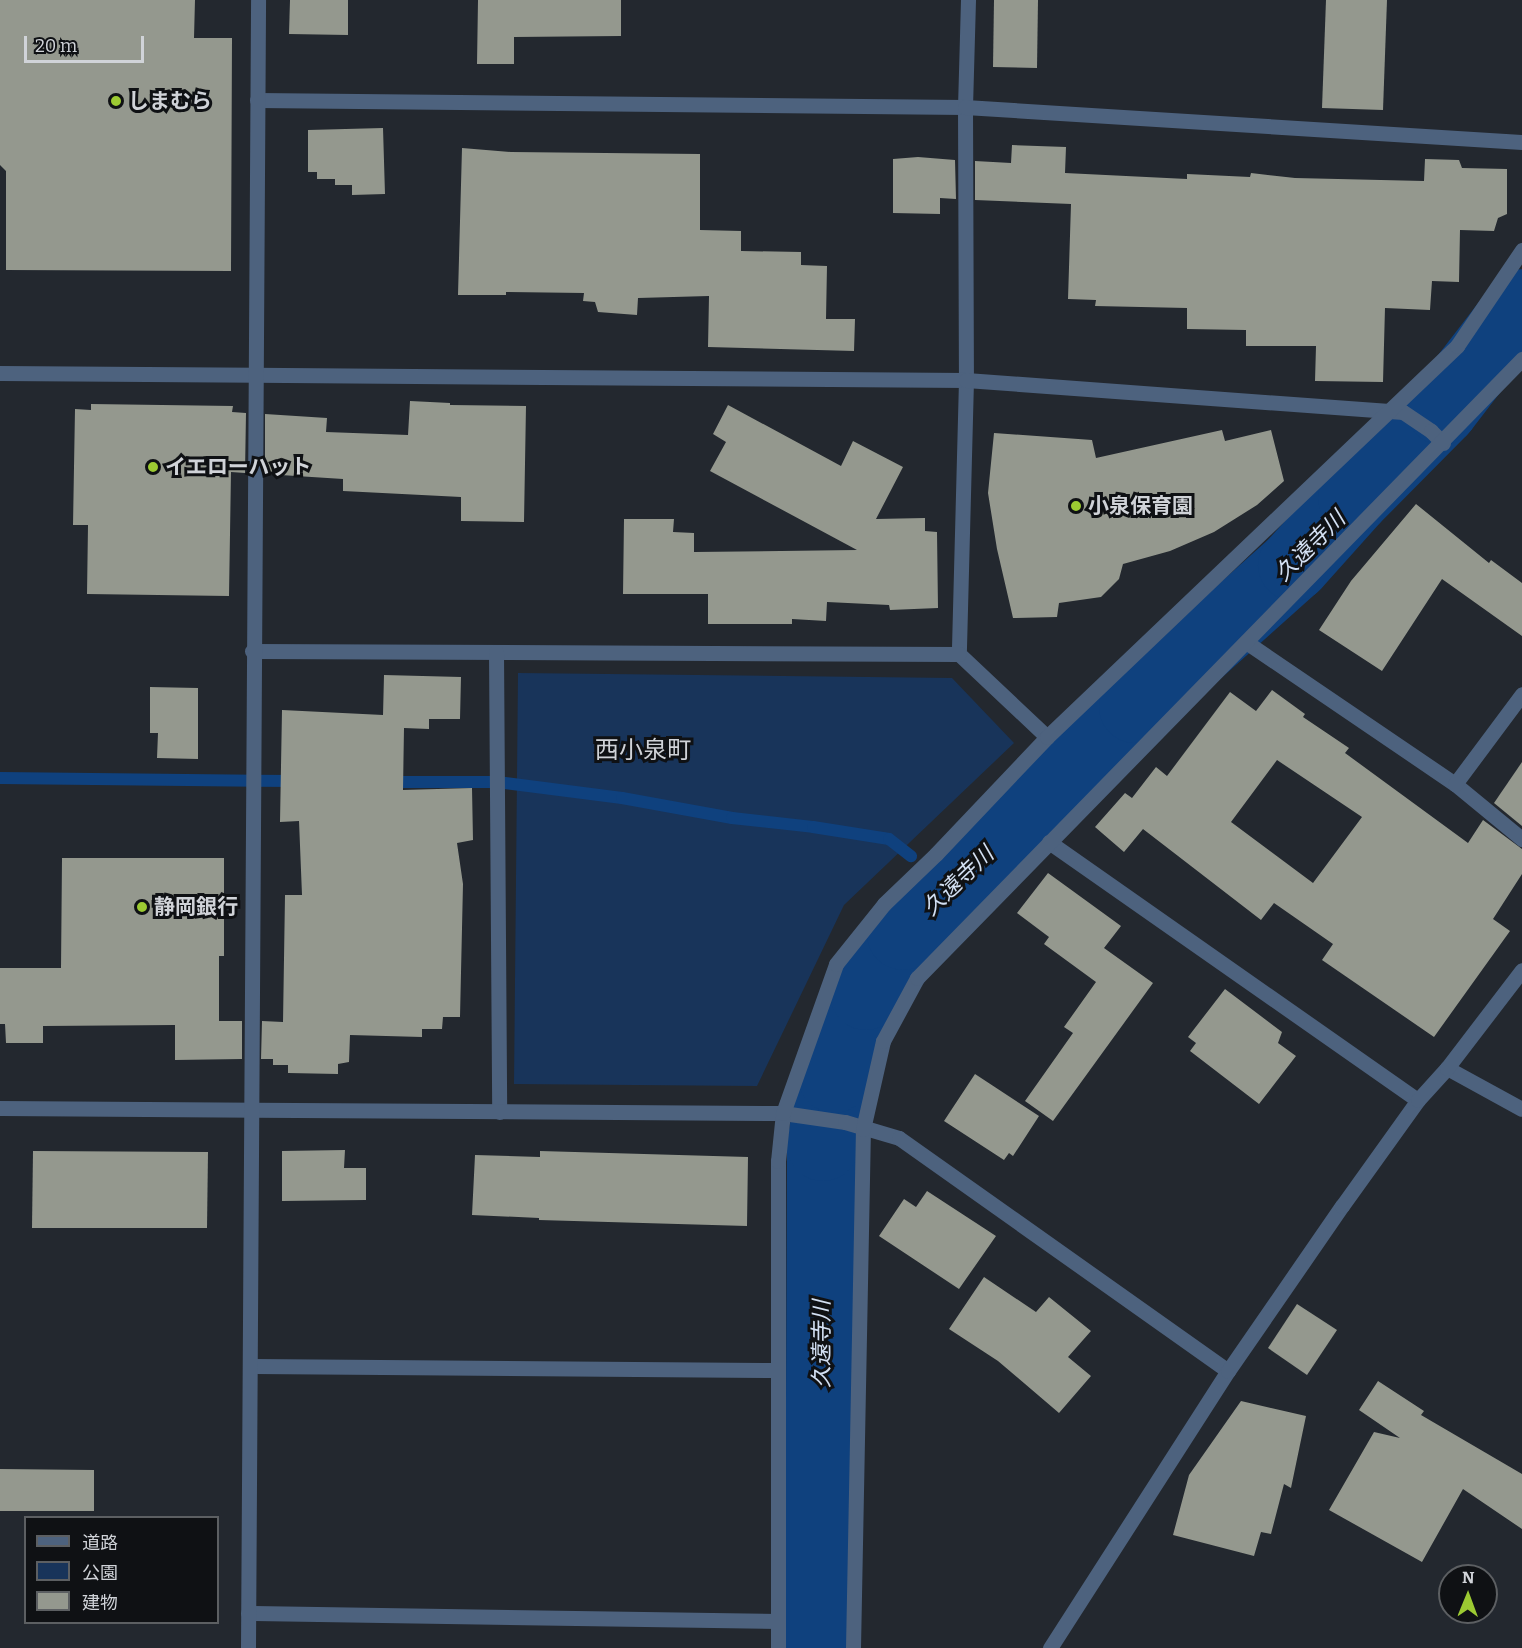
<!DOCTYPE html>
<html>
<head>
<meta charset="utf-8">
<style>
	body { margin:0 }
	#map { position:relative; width:1522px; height:1648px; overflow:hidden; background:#23282f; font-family:Bitter,"Noto Sans JP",serif }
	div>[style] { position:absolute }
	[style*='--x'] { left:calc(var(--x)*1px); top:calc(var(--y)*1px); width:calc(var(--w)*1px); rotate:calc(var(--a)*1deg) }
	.green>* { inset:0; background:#18345a }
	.stream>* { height:12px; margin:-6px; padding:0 6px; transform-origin:6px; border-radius:6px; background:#0f417e }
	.river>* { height:72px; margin:-36px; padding:0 36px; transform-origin:36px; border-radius:36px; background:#0f417e }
	.building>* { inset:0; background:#94988e }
	.minor>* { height:15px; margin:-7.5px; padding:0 7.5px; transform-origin:7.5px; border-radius:7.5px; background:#4d627e }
	.dots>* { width:16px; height:16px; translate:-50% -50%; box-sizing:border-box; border:3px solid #0f1114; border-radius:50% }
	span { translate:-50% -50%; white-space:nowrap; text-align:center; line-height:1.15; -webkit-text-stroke:6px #0f1114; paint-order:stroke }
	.poi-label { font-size:21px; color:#d0d3d8; font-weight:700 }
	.left { translate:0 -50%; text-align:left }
	.water-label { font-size:22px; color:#d3e0f3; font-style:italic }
	.quarter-label { font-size:24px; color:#d0d3d8 }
	.legend { position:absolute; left:24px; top:1516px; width:195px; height:108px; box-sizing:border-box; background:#0f1114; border:2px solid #5c5f62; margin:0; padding:8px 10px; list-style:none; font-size:18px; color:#d0d3d8 }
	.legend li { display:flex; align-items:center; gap:12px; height:30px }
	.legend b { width:30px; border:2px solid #5c5f62 }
	.north { position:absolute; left:1438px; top:1564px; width:60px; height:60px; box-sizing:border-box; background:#0f1114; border:2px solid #5c5f62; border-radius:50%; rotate:1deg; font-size:16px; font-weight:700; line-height:24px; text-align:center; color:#d0d3d8 }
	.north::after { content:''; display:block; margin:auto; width:21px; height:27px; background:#9cca32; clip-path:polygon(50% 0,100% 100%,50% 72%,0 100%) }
	.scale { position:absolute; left:24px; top:36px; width:120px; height:27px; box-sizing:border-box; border:3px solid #d0d3d8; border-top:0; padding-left:8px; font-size:18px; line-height:21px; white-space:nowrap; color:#d0d3d8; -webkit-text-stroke:4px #0f1114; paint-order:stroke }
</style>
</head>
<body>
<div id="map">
	<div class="green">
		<i style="clip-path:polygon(518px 673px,952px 678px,1014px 743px,844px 905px,757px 1086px,514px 1084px)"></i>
	</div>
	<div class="stream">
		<i style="--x:0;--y:778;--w:296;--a:0.6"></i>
		<i style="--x:388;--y:782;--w:109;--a:0"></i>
		<i style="--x:497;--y:782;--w:126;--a:7.3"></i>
		<i style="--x:622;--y:798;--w:112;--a:10.3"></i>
		<i style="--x:732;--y:818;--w:81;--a:6.3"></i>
		<i style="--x:813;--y:827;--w:77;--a:9"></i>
		<i style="--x:889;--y:839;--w:28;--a:38"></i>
		<i style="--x:941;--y:883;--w:9;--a:49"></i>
	</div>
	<div class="river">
		<i style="--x:821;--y:1648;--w:503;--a:-89.77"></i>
		<i style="--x:823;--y:1145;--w:69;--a:-80.8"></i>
		<i style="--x:834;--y:1077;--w:89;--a:-68.9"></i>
		<i style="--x:866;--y:994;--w:70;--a:-58.3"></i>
		<i style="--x:903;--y:934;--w:325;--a:-44.4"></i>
		<i style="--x:1135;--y:707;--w:213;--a:-41.8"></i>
		<i style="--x:1294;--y:565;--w:90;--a:-48.2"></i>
		<i style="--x:1354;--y:498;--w:125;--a:-45.3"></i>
		<i style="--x:1442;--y:409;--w:131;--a:-52.4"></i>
	</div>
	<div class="building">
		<i style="clip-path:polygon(0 0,195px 0,194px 38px,232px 38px,231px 271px,6px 270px,6px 171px,0 165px)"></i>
		<i style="clip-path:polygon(290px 0,348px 0,348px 35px,289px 34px)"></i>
		<i style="clip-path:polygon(478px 0,621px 0,621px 36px,514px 37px,514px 64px,477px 64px)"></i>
		<i style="clip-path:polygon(994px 0,1038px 0,1037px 68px,993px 67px)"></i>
		<i style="clip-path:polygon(1326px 0,1387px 0,1383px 110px,1322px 108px)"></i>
		<i style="clip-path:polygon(383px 128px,385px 194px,352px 195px,352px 185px,335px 185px,335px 179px,317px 179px,317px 172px,308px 172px,308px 130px)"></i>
		<i style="clip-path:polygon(1012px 145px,1066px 147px,1065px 173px,1187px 179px,1187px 174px,1250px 177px,1251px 173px,1295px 178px,1424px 181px,1425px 159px,1459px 160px,1462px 168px,1507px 169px,1507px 214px,1498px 218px,1494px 231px,1460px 230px,1459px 282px,1432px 281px,1430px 310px,1385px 308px,1383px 382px,1315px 381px,1316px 346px,1246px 346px,1246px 330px,1187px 329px,1187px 308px,1095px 306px,1096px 300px,1068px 299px,1071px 204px,975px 200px,975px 161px,1011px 163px)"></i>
		<i style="clip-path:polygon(462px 148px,511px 152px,700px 154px,700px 230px,741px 231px,741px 251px,801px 252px,801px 265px,827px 266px,826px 319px,855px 319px,854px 351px,708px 347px,709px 296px,638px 298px,637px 315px,598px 312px,595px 302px,583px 301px,584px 293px,506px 292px,506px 295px,458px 295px)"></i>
		<i style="clip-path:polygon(918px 157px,955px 160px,956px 199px,940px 198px,940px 214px,893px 213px,893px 159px)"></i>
		<i style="clip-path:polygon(410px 401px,450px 403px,450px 405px,526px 406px,524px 522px,461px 521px,461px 497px,343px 491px,343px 479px,265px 474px,265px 414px,327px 418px,326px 432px,408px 435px)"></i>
		<i style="clip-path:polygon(91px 404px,233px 406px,232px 412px,246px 413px,245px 473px,231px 472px,229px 596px,87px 594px,88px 525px,73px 525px,75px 409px,91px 410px)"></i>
		<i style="clip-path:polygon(728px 405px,841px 466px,853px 441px,903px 467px,876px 519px,925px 518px,925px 531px,937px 532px,938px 608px,890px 610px,889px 605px,827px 602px,826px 621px,792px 619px,792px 624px,708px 624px,708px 594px,623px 594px,624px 519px,674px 519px,673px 532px,694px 533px,694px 552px,857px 550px,710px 471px,726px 442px,713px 434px)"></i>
		<i style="clip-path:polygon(1222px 430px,1225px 441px,1271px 430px,1284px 481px,1257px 505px,1214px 532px,1170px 551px,1123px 564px,1119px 579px,1101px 597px,1059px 603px,1057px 617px,1013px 618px,997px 549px,988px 493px,994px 433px,1092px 440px,1096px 458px)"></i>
		<i style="clip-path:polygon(1416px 504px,1489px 563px,1491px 560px,1522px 583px,1522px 636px,1442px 579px,1382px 671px,1319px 630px,1351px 581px)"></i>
		<i style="clip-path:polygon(384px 675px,461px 677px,460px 719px,429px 719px,429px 729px,404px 728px,403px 790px,472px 788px,473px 840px,457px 843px,463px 884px,460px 1017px,443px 1017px,442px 1029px,422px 1029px,422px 1037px,350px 1035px,349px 1062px,338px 1064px,338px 1074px,288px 1073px,288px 1065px,273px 1065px,273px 1059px,261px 1059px,262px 1021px,283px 1022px,285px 895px,302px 895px,299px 821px,280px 822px,282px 710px,383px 715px)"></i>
		<i style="clip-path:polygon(150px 687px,198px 688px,198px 759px,157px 758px,158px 733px,150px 733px)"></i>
		<i style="clip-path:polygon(evenodd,1272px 690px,1305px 714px,1303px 717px,1349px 748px,1345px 753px,1468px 843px,1483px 820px,1522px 849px,1522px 874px,1493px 919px,1510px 931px,1434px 1037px,1322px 960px,1333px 944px,1274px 903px,1261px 920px,1143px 829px,1124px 852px,1095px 827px,1125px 793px,1132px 798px,1156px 767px,1167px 776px,1230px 692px,1256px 711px,1272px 690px,1277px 760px,1362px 817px,1313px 883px,1231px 822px,1277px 760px)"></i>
		<i style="clip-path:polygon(1522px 762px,1522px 826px,1494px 803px)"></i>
		<i style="clip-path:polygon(62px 858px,224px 858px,224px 956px,219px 956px,219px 1021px,242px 1021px,242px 1059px,175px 1060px,175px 1025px,43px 1026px,43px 1043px,6px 1043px,5px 1024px,0 1024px,0 968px,61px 968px)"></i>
		<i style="clip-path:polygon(1048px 873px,1121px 926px,1104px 948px,1153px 983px,1053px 1121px,1025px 1101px,1073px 1033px,1064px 1027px,1096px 982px,1044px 944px,1049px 937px,1017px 913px)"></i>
		<i style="clip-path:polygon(1225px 989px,1282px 1032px,1278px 1043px,1296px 1056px,1259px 1104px,1190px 1051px,1196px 1043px,1188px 1037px)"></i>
		<i style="clip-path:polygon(975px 1074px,1039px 1116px,1013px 1156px,1009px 1153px,1004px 1160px,944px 1121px)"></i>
		<i style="clip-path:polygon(345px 1150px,344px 1168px,366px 1168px,366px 1200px,282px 1201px,282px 1151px)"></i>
		<i style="clip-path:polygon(33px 1151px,208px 1152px,207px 1228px,32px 1228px)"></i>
		<i style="clip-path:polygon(540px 1151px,748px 1157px,747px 1226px,539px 1220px,539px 1218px,472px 1215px,475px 1155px,540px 1157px)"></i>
		<i style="clip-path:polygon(927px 1191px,996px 1236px,959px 1289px,879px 1236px,904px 1199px,916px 1207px)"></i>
		<i style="clip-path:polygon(984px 1277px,1036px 1312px,1049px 1297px,1091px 1331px,1068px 1357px,1091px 1376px,1059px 1413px,998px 1361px,949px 1329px)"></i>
		<i style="clip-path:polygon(1297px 1304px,1337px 1330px,1307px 1375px,1268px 1348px)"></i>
		<i style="clip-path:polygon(1378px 1381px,1424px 1411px,1421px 1415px,1522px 1474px,1522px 1529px,1463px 1489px,1422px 1562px,1329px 1510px,1374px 1432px,1400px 1438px,1359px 1410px)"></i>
		<i style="clip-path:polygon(1241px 1401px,1306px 1416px,1291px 1488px,1284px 1484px,1271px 1534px,1261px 1532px,1254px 1556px,1173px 1535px,1189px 1475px)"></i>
		<i style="clip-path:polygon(0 1469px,94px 1470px,94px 1511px,0 1511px)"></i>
	</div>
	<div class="minor">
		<i style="--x:968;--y:0;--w:107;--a:91.6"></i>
		<i style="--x:965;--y:107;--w:273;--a:89.8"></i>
		<i style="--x:966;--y:380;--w:274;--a:91.5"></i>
		<i style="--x:959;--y:654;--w:121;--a:43.3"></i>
		<i style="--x:257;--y:100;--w:708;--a:0.57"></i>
		<i style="--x:965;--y:107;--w:558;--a:3.6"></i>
		<i style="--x:0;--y:373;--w:966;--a:0.42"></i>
		<i style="--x:966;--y:380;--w:438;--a:4.2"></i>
		<i style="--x:1403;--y:412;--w:34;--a:34"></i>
		<i style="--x:1431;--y:431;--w:17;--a:45"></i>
		<i style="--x:1246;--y:642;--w:253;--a:34.2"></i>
		<i style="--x:1455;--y:784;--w:87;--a:39.4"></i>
		<i style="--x:252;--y:651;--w:707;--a:0.24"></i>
		<i style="--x:496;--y:652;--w:460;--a:89.6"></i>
		<i style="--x:1455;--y:784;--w:112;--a:-53.3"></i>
		<i style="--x:1049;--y:842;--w:450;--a:35"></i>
		<i style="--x:1447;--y:1068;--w:85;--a:28.7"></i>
		<i style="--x:0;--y:1108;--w:783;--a:0.37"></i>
		<i style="--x:783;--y:1113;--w:63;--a:8.3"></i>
		<i style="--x:845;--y:1122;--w:56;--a:16.5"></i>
		<i style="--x:899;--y:1138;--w:403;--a:35.3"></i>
		<i style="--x:251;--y:1366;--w:526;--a:0.44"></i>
		<i style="--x:248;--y:1613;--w:530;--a:0.86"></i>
		<i style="--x:248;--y:1648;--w:1648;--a:-89.65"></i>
		<i style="--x:778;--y:1648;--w:487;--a:-90"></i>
		<i style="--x:778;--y:1161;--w:48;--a:-84.1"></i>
		<i style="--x:783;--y:1113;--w:158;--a:-70.4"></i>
		<i style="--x:836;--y:964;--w:77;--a:-51.3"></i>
		<i style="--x:884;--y:904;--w:72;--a:-43.9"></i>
		<i style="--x:936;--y:854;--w:161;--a:-46.5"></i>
		<i style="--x:1047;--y:737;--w:567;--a:-43.64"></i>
		<i style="--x:1457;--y:346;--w:116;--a:-55.9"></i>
		<i style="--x:853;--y:1648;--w:519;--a:-88.9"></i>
		<i style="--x:863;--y:1129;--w:90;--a:-77.2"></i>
		<i style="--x:883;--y:1041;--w:72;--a:-61.6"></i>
		<i style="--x:917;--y:978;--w:866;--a:-45.66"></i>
		<i style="--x:1050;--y:1648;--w:329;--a:-57.3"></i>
		<i style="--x:1228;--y:1371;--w:201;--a:-55.4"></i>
		<i style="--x:1342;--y:1206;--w:130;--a:-54.4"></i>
		<i style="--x:1418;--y:1100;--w:43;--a:-47.8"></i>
		<i style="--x:1447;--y:1068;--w:123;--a:-52.6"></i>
	</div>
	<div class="dots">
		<i style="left:116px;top:101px;background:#9cca32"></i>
		<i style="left:153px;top:467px;background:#9cca32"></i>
		<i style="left:1076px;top:506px;background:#9cca32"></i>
		<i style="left:142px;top:907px;background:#9cca32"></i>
	</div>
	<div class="poi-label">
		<span class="left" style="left:128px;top:101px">しまむら</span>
		<span class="left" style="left:165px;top:467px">イエローハット</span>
		<span class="left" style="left:1088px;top:506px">小泉保育園</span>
		<span class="left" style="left:154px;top:907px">静岡銀行</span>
	</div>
	<div class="water-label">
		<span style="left:1310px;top:546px;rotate:-45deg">久遠寺川</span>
		<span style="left:958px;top:881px;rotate:-44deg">久遠寺川</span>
		<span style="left:822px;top:1344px;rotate:-90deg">久遠寺川</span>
	</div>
	<div class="quarter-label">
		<span style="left:643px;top:751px">西小泉町</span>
	</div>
	<ul class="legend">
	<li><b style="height:8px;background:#4d627e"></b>道路</li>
	<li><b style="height:16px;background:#18345a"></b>公園</li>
	<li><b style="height:16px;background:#94988e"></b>建物</li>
	</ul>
	<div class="north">N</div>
	<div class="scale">20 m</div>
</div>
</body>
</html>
